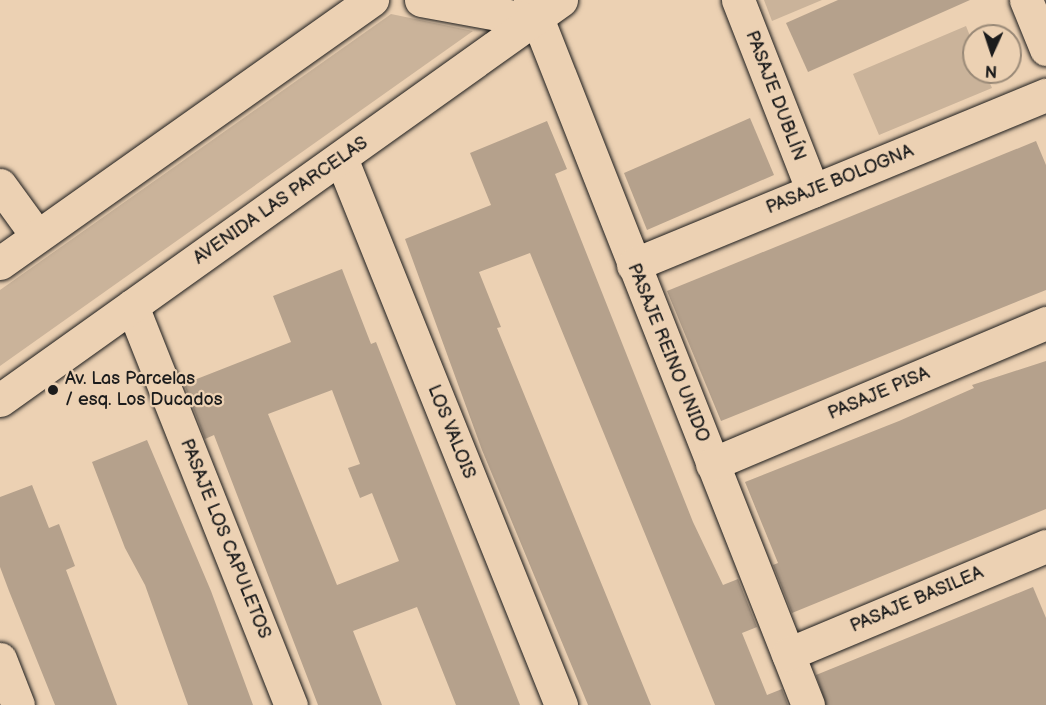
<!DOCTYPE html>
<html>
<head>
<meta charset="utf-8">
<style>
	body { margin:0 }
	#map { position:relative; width:1046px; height:705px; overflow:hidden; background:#ecd1b3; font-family:"Balsamiq Sans",sans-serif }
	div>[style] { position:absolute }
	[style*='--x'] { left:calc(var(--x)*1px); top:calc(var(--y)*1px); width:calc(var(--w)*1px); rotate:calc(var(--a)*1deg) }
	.green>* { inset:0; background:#cab39a }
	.building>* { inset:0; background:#b5a18c }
	.roads { filter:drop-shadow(0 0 2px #1c1c1c) drop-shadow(0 0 2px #1c1c1c) }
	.street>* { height:33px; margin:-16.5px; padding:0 16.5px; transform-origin:16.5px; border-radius:16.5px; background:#ecd1b3 }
	.secondary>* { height:33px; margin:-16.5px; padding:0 16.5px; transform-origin:16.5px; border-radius:16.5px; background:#ecd1b3 }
	.dots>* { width:16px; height:16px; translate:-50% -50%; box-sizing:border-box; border:3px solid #ecd1b3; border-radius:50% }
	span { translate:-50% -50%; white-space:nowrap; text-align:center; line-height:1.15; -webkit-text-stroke:4.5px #ecd1b3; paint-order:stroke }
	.street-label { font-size:18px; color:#1c1c1c }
	.poi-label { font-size:18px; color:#1c1c1c }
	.left { translate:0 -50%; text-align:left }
	.north { position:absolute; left:962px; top:24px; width:60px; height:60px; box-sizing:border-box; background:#ecd1b3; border:2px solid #998977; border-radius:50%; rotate:183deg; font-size:16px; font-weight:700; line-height:24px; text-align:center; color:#1c1c1c }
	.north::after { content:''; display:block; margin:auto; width:21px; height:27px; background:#1c1c1c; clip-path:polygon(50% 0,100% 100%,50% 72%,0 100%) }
</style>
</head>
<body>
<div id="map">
	<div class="green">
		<i style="clip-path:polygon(764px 0,822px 0,772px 21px)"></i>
		<i style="clip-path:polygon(391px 14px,473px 31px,0 366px,0 290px)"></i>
		<i style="clip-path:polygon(966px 26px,974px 46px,974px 72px,985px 72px,992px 88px,879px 135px,853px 74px)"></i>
	</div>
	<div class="building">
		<i style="clip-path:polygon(838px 0,970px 0,808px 72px,786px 23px)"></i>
		<i style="clip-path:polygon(750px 118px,774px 175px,647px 230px,624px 173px)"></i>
		<i style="clip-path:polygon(547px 121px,567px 169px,555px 174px,693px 522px,723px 585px,738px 579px,757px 627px,742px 633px,767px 695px,782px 689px,788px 705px,715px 705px,530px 253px,479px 272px,501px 327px,497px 328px,651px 705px,588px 705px,482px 450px,405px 239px,491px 205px,470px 153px)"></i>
		<i style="clip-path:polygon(1036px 141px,1046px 165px,1046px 290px,721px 421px,667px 291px)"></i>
		<i style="clip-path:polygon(evenodd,342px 269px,371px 344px,376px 342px,520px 705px,456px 705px,417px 607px,353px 631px,382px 705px,318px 705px,214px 435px,205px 439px,184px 384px,291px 342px,273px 296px,342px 269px,332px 390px,360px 464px,348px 468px,360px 498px,372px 493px,399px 561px,337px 585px,268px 414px,332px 390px)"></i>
		<i style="clip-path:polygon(1046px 361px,1046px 509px,792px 613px,773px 565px,778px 563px,745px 482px,899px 421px,974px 388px,972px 385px)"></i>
		<i style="clip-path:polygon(147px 440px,211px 591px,253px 705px,188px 705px,145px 585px,125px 548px,92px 462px)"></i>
		<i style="clip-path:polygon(32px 485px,49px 528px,59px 524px,75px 566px,66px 570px,117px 705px,55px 705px,9px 591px,0 567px,0 497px)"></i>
		<i style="clip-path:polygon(1033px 587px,1046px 618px,1046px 705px,826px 705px,816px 675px)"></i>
	</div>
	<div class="roads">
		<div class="street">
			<i style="--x:530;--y:0;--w:758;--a:68.48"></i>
			<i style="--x:738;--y:0;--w:205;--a:68.6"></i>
			<i style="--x:1026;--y:0;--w:53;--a:67.8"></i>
			<i style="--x:341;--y:158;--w:590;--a:68.09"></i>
			<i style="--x:0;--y:185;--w:63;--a:54"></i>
			<i style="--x:633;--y:265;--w:447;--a:-22.4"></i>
			<i style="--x:132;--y:306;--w:430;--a:68.3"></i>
			<i style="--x:712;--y:464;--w:363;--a:-22.9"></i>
			<i style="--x:788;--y:654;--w:280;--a:-22.7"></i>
			<i style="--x:0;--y:659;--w:49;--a:68.6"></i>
		</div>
		<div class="secondary">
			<i style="--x:421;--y:0;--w:117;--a:10.3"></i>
			<i style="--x:0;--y:263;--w:456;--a:-35.3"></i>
			<i style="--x:0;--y:400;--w:689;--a:-35.49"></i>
		</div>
	</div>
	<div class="dots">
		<i style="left:53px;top:390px;background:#1c1c1c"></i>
	</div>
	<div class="street-label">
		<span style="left:775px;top:96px;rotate:69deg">PASAJE DUBLÍN</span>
		<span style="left:840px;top:180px;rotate:-22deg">PASAJE BOLOGNA</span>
		<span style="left:281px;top:201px;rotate:-35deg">AVENIDA LAS PARCELAS</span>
		<span style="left:668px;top:353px;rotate:68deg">PASAJE REINO UNIDO</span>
		<span style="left:879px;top:394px;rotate:-23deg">PASAJE PISA</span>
		<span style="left:451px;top:432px;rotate:68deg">LOS VALOIS</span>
		<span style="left:225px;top:539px;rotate:68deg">PASAJE LOS CAPULETOS</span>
		<span style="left:917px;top:600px;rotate:-23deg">PASAJE BASILEA</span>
	</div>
	<div class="poi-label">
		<span class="left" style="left:65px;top:390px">Av. Las Parcelas<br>/ esq. Los Ducados</span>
	</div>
	<div class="north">N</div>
</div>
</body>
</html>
